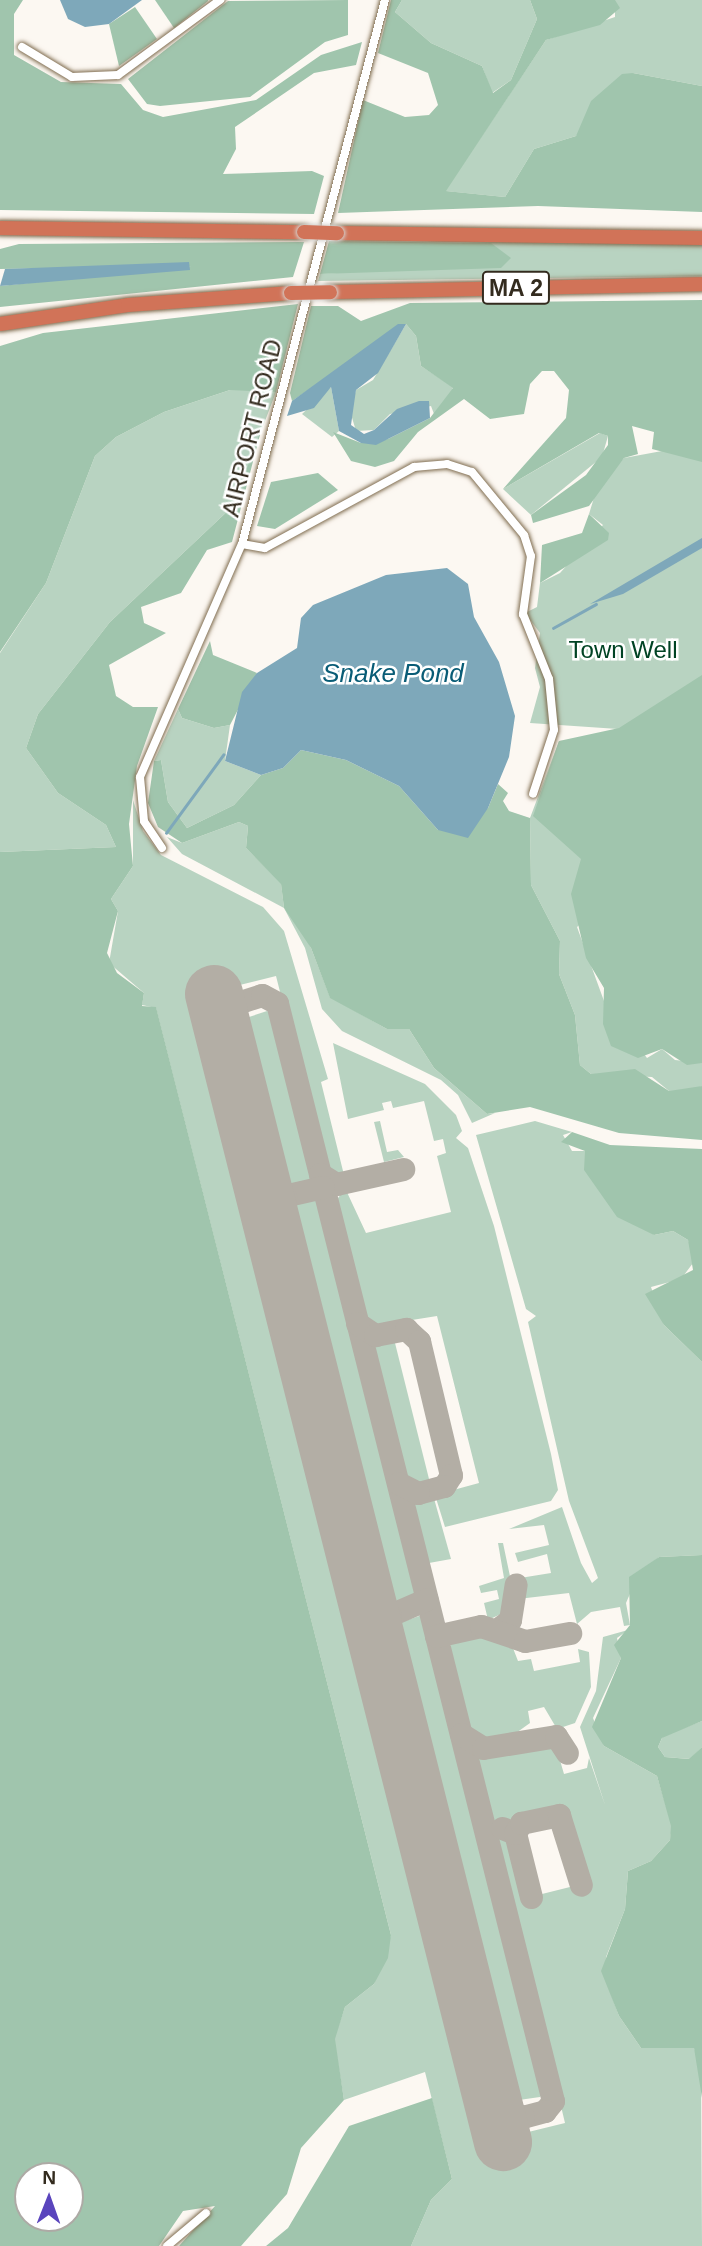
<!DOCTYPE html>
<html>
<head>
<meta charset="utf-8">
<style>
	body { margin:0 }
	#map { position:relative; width:702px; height:2246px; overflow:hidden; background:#fcf8f2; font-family:Arial,sans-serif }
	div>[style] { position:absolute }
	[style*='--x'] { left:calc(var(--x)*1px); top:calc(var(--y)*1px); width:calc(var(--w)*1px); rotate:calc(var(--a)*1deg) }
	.green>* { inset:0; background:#b8d3c1 }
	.forest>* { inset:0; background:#a0c5ad }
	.water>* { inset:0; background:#7ea8ba }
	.stream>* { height:2.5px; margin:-1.25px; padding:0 1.25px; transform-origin:1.25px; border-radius:1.25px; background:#7ea8ba }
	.taxiway>* { height:23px; margin:-11.5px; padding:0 11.5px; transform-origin:11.5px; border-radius:11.5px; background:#b3aea5 }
	.runway>* { height:58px; margin:-29px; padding:0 29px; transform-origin:29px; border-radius:29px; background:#b3aea5 }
	.roads { filter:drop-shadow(0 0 2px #806d50) drop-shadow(0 0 2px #806d50) }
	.minor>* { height:8px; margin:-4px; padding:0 4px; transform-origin:4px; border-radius:4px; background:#fff }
	.motorway>* { height:14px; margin:-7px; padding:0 7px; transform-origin:7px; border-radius:7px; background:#d17358 }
	.bridges { filter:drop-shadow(0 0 2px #d6d5d2) drop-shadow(0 0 2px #d6d5d2) }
	.motorway-bridge>* { height:14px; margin:-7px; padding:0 7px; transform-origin:7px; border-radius:7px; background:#d17358 }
	span { translate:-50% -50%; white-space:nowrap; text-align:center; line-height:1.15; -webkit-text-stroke:5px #fff; paint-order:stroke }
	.shield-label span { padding:2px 5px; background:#fff; border:2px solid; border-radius:5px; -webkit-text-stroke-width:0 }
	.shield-label { font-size:23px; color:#332b1e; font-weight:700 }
	.street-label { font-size:24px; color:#332b1e }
	.park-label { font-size:24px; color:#004324 }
	.water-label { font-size:26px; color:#095c76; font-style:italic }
	.north { position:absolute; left:14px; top:2162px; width:70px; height:70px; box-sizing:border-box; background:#fff; border:2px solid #adaaa5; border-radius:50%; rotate:1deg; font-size:19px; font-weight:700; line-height:28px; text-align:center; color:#332b1e }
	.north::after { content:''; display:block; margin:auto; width:24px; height:32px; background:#5a45bd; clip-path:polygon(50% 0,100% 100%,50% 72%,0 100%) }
</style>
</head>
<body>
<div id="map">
	<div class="green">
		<i style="clip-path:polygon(402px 0,530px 0,537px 19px,511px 80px,492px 93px,482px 66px,431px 43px,395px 12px)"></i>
		<i style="clip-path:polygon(615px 0,702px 0,702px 86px,633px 73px,576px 136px,534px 149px,505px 197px,445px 191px,546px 40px,615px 17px)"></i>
		<i style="clip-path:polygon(330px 238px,702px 242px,702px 276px,318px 281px,320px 274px,405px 269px,491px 243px)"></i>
		<i style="clip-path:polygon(406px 324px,416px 336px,421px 366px,453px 387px,451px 395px,434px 414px,431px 406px,390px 414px,374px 430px,356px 431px,350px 411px,356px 390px,373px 380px)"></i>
		<i style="clip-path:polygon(702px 333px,702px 810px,577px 927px,604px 1001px,647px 1058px,662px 1049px,675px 1060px,702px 1063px,702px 1086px,687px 1093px,669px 1091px,652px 1077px,591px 1074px,580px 1065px,575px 1015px,559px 974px,560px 941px,531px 885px,530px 818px,559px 741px,601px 739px,618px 729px,530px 723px,540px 687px,535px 668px,540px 633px,525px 613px,537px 607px,540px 583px,560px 573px,603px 525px,589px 514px,597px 488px,624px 458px,662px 451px)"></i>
		<i style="clip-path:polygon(331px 387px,339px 431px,332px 437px,302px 414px)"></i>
		<i style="clip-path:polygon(261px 389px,276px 392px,233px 506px,110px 622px,38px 714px,26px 748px,58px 793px,106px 825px,116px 847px,0 852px,0 653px,46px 583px,95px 456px,116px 437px,164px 412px,230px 390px)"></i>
		<i style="clip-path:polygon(600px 433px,608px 436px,602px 457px,531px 515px,503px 489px)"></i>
		<i style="clip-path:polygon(178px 709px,182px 718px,214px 728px,230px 725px,225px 761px,261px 775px,234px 805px,187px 828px,168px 802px,161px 760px,154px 761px)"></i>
		<i style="clip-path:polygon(133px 800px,143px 831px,161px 855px,263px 907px,284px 931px,328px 1079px,321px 1082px,344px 1175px,339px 1177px,323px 1161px,276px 976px,199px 995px,488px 2142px,565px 2123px,497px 1838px,507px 1835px,526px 1898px,586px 1883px,565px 1813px,492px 1821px,476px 1761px,487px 1752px,547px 1742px,557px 1750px,564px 1774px,587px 1768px,589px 1758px,605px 1805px,580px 1727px,596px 1691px,603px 1637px,628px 1630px,617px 1638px,621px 1658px,593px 1718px,604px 1746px,657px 1776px,672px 1826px,670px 1840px,651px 1861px,628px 1871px,625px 1909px,606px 1957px,605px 1978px,619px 2016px,641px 2048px,694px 2048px,701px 2067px,702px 2246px,411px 2246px,431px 2200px,452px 2179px,425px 2072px,344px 2100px,334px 2039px,345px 2007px,374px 1984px,391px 1935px,156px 1008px,142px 1005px,144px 993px,109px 963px,118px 911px,111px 899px,133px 866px)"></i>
		<i style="clip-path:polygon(239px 822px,248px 826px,246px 848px,281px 883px,284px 908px,297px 920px,311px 948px,330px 997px,387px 1029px,409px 1029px,434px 1068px,487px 1114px,495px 1113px,472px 1123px,458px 1095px,441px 1080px,342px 1031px,322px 1009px,305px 948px,284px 908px,182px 854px,167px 837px,182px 843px)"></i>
		<i style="clip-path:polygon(267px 1011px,276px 1017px,317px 1183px,291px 1190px,276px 1179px,239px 1034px,246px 1018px)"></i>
		<i style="clip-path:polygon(333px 1043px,425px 1084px,456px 1115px,462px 1131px,456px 1138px,468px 1148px,494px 1226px,551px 1454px,558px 1490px,551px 1501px,445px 1527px,435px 1495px,479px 1483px,437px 1316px,368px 1327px,334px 1204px,345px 1188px,366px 1233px,451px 1212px,437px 1156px,446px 1153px,443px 1139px,434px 1141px,424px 1101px,393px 1108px,391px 1101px,382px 1103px,384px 1110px,348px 1119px)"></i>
		<i style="clip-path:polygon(380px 1121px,387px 1152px,398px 1150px,404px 1157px,384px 1162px,374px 1122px)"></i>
		<i style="clip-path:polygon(535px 1121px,572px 1132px,563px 1135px,572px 1151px,585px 1151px,654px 1235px,673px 1231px,688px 1240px,696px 1259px,681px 1279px,651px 1287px,664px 1325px,702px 1362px,702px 1555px,659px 1557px,638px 1575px,626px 1603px,630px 1625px,624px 1626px,620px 1607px,591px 1612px,577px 1624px,569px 1593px,518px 1599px,520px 1578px,551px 1573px,547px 1554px,518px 1562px,515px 1553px,549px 1545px,544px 1525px,509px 1529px,562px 1507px,581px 1563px,592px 1583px,598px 1578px,569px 1501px,528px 1322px,536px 1316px,526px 1309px,476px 1135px)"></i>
		<i style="clip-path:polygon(319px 1194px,422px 1599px,401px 1604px,379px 1590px,286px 1220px,291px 1203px)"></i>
		<i style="clip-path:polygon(385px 1338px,395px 1343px,429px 1479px,419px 1488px,410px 1488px,401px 1474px,371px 1357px,374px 1344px)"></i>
		<i style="clip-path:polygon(433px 1495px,451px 1559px,429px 1563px,421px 1556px,412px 1511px,415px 1501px)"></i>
		<i style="clip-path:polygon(498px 1543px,503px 1543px,511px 1581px,501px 1614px,488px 1620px,484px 1603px,499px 1599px,497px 1590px,481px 1593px,479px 1586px,504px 1578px)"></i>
		<i style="clip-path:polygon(425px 1614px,546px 2090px,540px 2097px,519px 2100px,504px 2085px,392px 1641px,399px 1623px)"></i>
		<i style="clip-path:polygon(490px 1629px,511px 1643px,518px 1661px,531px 1659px,534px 1671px,580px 1662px,578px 1649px,589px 1652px,591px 1687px,575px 1723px,557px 1729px,544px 1707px,528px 1711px,530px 1723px,509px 1738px,485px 1745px,469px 1738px,448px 1653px,453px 1639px)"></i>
		<i style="clip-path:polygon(702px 1721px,702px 1747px,690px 1759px,665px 1757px,658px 1747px,663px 1736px)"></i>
	</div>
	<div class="forest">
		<i style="clip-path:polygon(0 0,23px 0,14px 14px,14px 55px,61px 82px,121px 84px,143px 110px,163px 117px,256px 100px,321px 55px,362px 42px,356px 65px,314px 73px,235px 127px,236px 149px,223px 174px,312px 171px,324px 176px,314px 214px,0 210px)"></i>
		<i style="clip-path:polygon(155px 0,208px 0,208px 1px,174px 28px)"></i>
		<i style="clip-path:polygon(348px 0,348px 35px,325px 42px,250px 97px,160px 106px,147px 104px,128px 79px,228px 1px)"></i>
		<i style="clip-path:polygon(391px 0,402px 0,395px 12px,431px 43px,482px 66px,493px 93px,511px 80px,537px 19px,530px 0,615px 0,620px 8px,600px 25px,546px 40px,446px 191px,505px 197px,534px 149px,576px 136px,591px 101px,622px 74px,633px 73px,702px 86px,702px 212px,538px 206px,338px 213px,363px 100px,405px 117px,429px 115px,438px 105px,428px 73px,378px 53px)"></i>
		<i style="clip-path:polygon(135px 7px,157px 39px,119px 66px,109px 24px)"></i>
		<i style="clip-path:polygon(329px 241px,491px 243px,511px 258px,501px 268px,320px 274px)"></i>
		<i style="clip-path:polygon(304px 242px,293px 277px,0 307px,0 286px,191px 266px,0 269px,0 249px,19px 244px)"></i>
		<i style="clip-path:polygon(702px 300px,702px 462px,652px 449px,654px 432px,632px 426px,638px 454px,624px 458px,589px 506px,533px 523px,531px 515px,586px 475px,608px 445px,608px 436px,599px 433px,503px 489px,566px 418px,569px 390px,554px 371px,542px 371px,530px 384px,524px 414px,490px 419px,464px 399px,418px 432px,394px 461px,375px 467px,351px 461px,333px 432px,361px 443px,388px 439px,430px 418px,453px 388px,421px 366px,416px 336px,406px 324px,292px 401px,290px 393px,311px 306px,338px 306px,361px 321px,410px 303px)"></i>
		<i style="clip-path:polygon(298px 304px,276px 392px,230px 390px,164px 412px,116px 437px,95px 456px,46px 583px,0 652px,0 346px,43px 333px)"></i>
		<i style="clip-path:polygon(evenodd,262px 427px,232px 542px,207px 550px,181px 593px,141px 607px,144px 623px,166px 633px,109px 665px,116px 696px,133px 707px,158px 707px,137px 766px,129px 824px,133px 866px,111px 899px,118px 911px,107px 953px,117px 973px,144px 993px,142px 1006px,156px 1007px,391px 1935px,388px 1958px,374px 1984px,345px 2007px,335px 2039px,344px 2100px,301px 2148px,287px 2194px,241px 2246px,179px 2246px,215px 2206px,183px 2211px,159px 2246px,0 2246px,0 852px,116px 847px,106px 825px,58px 793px,26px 748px,38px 714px,110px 622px,233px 506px,262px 427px,28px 2176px,70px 2176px,70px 2218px,28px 2218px,28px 2176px)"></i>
		<i style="clip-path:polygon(318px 473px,338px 490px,275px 529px,257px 526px,271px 482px)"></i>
		<i style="clip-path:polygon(589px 514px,609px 533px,608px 540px,540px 583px,542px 545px,582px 533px)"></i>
		<i style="clip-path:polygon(210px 641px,213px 655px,257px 673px,230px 725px,214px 728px,182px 718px,178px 709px)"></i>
		<i style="clip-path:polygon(702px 675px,702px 1063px,687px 1065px,662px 1049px,638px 1058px,611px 1046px,603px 1024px,604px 988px,586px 958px,571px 894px,581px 859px,533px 816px,559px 741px,619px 728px)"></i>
		<i style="clip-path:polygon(301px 750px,346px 760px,399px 786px,438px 830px,488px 808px,498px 784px,508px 793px,503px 801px,509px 811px,530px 818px,531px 885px,560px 941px,559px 974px,575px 1015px,580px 1065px,591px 1074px,635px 1069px,669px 1091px,702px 1086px,702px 1140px,619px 1133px,530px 1107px,487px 1114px,434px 1068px,409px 1029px,387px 1029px,330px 998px,311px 948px,284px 908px,281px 884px,246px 848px,248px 826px,239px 822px,182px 843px,158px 827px,148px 803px,154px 761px,161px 760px,168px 802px,187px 828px,234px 805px,261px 775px,283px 768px)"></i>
		<i style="clip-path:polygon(572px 1132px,610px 1145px,702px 1149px,702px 1362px,664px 1325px,645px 1294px,693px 1270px,688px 1240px,673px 1231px,654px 1235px,617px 1217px,584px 1170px,585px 1151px,561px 1142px)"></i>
		<i style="clip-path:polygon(702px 1555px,702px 1721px,662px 1738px,658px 1747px,665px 1757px,689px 1759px,702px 1747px,702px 2098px,694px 2048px,641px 2048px,619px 2016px,601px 1971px,625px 1909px,628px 1871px,651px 1861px,670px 1840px,671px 1826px,657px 1776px,604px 1746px,592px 1727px,621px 1658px,614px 1645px,630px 1625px,629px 1577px,659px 1557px)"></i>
		<i style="clip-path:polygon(432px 2098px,452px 2179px,431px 2200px,411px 2246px,266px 2246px,288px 2228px,349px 2126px)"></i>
	</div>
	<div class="water">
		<i style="clip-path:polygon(60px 0,142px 0,109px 24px,85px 27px,68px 19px)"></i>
		<i style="clip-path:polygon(189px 262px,190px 270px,0 286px,5px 269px)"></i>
		<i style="clip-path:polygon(398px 324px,406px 324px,378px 373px,356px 390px,351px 425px,364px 434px,374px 430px,397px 409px,419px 401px,429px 401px,430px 418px,376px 445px,361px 443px,339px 431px,331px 387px,314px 408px,287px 416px,292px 401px)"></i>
		<i style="clip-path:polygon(702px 538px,702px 548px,623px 594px,590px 604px)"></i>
		<i style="clip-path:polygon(447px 568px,468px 584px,474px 617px,499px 662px,515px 716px,509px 757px,488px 808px,468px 838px,438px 830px,399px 786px,346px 760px,301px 750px,283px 768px,261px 775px,225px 761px,242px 692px,257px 673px,297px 648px,301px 618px,313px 605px,386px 575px)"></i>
	</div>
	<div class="stream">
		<i style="--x:553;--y:628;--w:49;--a:-29.2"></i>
		<i style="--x:166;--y:833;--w:97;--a:-53.8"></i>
	</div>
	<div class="taxiway">
		<i style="--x:223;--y:1032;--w:32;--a:-64"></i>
		<i style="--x:237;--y:1003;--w:26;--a:-18"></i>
		<i style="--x:262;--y:995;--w:17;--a:28"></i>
		<i style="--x:277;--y:1003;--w:1132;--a:75.89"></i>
		<i style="--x:553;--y:2101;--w:13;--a:129"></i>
		<i style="--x:545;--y:2111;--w:23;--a:165"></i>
		<i style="--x:523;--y:2117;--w:32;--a:-156"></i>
		<i style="--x:320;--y:1174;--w:19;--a:32"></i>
		<i style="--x:336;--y:1184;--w:69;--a:-12.6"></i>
		<i style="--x:260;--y:1181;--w:25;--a:40"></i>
		<i style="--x:279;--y:1197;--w:45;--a:-12.8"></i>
		<i style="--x:271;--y:1223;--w:16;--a:-79"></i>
		<i style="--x:274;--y:1207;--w:15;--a:-42"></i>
		<i style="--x:357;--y:1323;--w:22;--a:34"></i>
		<i style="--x:375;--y:1335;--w:32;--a:-11"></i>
		<i style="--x:406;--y:1329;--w:18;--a:43"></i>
		<i style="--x:419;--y:1341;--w:138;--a:76.6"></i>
		<i style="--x:451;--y:1475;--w:13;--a:122"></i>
		<i style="--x:444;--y:1486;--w:27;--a:165"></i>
		<i style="--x:418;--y:1493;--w:22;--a:-153"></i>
		<i style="--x:367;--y:1603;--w:26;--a:28"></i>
		<i style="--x:390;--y:1615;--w:40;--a:-23.4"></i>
		<i style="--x:498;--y:1629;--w:15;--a:-37"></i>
		<i style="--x:510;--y:1620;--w:36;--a:-81"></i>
		<i style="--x:436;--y:1636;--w:46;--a:-12.5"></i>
		<i style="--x:481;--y:1626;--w:46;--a:18.8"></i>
		<i style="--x:525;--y:1641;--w:46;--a:-10.1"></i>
		<i style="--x:376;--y:1637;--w:26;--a:-58"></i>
		<i style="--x:461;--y:1734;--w:26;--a:32"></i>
		<i style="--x:483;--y:1748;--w:74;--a:-9.3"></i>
		<i style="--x:556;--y:1736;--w:20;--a:57"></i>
		<i style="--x:502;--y:1828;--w:14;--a:21"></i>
		<i style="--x:515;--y:1833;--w:66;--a:76"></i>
		<i style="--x:515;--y:1833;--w:12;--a:-59"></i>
		<i style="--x:521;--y:1823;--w:39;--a:-12"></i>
		<i style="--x:559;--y:1815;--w:73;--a:72.6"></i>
	</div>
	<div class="runway">
		<i style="--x:214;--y:994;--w:1184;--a:75.87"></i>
	</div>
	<div class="roads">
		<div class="minor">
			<i style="--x:22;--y:47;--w:58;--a:31"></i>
			<i style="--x:72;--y:77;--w:46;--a:-2.5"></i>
			<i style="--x:118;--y:75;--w:127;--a:-36.3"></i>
			<i style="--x:242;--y:544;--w:23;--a:10"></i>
			<i style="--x:265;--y:548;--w:170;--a:-28.5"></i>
			<i style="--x:414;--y:467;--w:33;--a:-5"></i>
			<i style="--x:447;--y:464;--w:26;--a:18"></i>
			<i style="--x:472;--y:472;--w:82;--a:50.5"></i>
			<i style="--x:524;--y:535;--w:22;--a:72"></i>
			<i style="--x:531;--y:556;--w:59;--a:97.9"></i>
			<i style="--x:523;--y:614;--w:70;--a:68.2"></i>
			<i style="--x:549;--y:679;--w:51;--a:84.4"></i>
			<i style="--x:554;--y:730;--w:67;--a:108.2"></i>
			<i style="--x:162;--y:848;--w:32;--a:-124"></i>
			<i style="--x:144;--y:821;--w:44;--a:-95.2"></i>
			<i style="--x:140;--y:777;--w:254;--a:-66.4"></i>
			<i style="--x:242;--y:544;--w:562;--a:-75.27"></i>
			<i style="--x:167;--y:2246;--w:51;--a:-40.2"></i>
		</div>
		<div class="motorway">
			<i style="--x:0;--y:228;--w:304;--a:0.8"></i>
			<i style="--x:337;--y:233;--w:365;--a:0.8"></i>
			<i style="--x:330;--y:292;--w:372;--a:-1.2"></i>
			<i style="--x:0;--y:324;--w:129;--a:-8.4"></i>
			<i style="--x:128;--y:305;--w:163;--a:-4.2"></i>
		</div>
	</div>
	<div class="bridges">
		<div class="motorway-bridge">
			<i style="--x:304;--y:232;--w:33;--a:2"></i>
			<i style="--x:291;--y:293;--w:39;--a:-1"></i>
		</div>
	</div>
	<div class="shield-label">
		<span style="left:516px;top:288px">MA 2</span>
	</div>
	<div class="street-label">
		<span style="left:252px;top:428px;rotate:-76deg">AIRPORT ROAD</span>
	</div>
	<div class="park-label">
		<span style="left:623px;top:650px">Town Well</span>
	</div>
	<div class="water-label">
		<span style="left:393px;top:674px">Snake Pond</span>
	</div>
	<div class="north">N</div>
</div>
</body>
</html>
